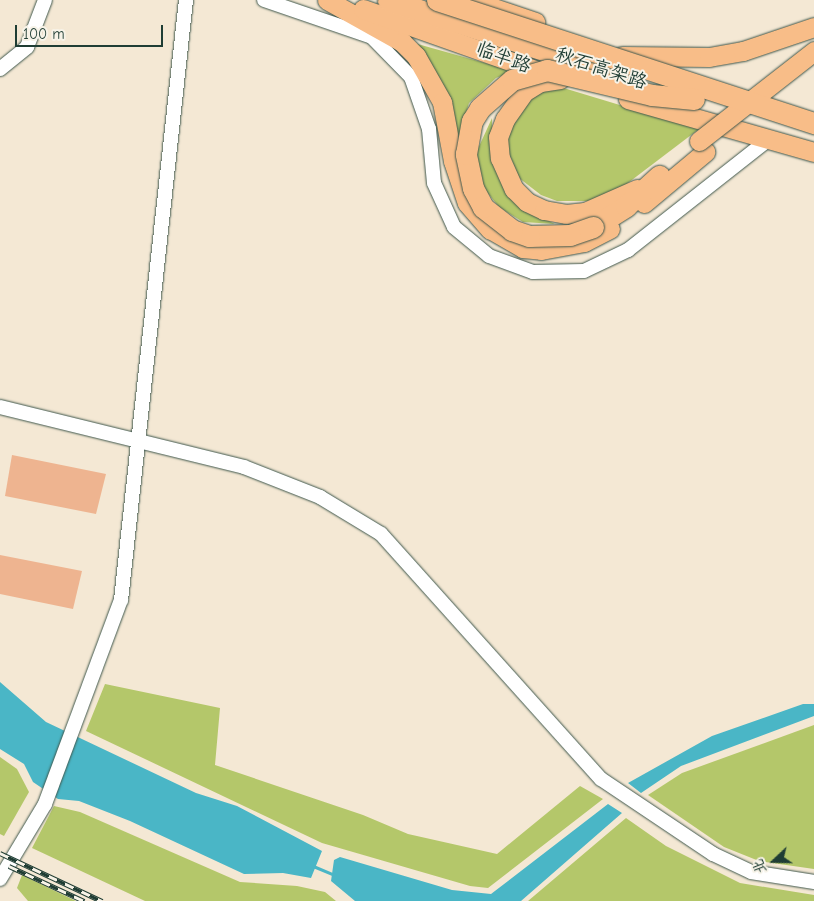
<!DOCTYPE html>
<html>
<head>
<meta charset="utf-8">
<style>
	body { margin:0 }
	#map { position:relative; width:814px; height:901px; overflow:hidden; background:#f4e8d4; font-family:"Comic Neue","LXGW WenKai TC",sans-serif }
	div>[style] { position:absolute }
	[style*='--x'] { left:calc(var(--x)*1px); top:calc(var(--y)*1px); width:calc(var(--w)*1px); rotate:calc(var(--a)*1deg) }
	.green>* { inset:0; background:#b4c76a }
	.water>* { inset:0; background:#4ab6c6 }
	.stream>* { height:3px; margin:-1.5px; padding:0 1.5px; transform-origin:1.5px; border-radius:1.5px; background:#4ab6c6 }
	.building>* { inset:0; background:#eeb490 }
	.roads { filter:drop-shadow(0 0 1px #3f574c) drop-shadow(0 0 1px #3f574c) }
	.minor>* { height:14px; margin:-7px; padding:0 7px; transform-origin:7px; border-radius:7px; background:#fff }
	.major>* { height:19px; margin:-9.5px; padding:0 9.5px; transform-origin:9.5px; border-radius:9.5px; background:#f8bd88 }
	.highway>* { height:21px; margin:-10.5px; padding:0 10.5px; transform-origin:10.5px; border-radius:10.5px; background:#f8bd88 }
	.rail>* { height:5px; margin-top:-2.5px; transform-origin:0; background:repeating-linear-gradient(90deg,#f7f3e8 0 9px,#1f3d34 0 18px); box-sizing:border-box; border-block:1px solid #1f3d34 }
	.bridges { filter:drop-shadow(0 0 1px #3f574c) drop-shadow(0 0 1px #3f574c) }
	.major-bridge>* { height:19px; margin:-9.5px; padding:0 9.5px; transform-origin:9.5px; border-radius:9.5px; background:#f8bd88 }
	.highway-bridge>* { height:21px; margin:-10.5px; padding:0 10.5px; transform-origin:10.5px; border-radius:10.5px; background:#f8bd88 }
	span { translate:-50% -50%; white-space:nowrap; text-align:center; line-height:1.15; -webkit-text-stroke:4px #f7f3e8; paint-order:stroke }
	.street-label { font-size:19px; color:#1f3d34 }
	.north { position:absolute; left:749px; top:836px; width:50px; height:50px; -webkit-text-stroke:4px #f7f3e8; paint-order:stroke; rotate:249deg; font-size:14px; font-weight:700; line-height:20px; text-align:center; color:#1f3d34 }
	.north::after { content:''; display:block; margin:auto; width:18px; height:22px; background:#1f3d34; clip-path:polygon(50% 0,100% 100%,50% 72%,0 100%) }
	.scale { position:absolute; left:15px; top:25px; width:148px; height:22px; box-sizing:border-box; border:2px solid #1f3d34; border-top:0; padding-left:6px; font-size:15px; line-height:18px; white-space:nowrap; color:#1f3d34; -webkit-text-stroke:4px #f7f3e8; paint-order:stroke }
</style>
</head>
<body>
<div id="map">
	<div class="green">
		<i style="clip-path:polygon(414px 43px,514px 71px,496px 78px,469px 103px,457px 144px,444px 87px)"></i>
		<i style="clip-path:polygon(557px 86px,699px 129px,620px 189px,588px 201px,557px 201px,541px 195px,519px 178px,508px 151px,508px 131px,525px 100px)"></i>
		<i style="clip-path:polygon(492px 118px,492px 136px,528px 211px,555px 224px,523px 222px,499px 207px,482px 186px,476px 153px)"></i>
		<i style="clip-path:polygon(105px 684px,220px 708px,215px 765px,363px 815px,408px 834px,497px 854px,580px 786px,603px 799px,488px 888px,470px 886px,322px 843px,86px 731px)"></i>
		<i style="clip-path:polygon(814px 725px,814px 869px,759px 861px,724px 847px,648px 795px,682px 773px)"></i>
		<i style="clip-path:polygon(0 757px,17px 769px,29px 792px,4px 836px,0 834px)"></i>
		<i style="clip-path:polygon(54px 806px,80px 812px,240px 882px,297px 886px,325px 892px,336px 901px,145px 901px,32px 848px)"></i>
		<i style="clip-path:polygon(626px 818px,666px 846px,740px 883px,814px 895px,814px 901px,528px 901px)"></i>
		<i style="clip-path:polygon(22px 875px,76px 901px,28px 901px,17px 888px)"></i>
	</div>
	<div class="water">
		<i style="clip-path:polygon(0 682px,46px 722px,196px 793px,237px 806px,322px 851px,311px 878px,283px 873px,244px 874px,130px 821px,79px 801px,58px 799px,33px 782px,24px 764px,0 749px)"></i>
		<i style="clip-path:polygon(803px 704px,814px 704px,814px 716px,681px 766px,641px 793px,628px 783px,712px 736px)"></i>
		<i style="clip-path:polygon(608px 804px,622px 813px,521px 901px,355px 901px,331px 881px,334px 860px,340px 857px,452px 890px,491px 894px)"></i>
	</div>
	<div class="stream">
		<i style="--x:313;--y:866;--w:23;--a:23"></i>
	</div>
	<div class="building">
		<i style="clip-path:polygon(12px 455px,106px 474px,96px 514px,5px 496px)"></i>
		<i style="clip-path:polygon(0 555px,82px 571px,73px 609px,0 594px)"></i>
	</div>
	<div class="roads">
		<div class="minor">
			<i style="--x:264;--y:0;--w:114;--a:18.9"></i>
			<i style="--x:372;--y:37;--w:56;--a:45.7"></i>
			<i style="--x:411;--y:77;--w:55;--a:70.9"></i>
			<i style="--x:429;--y:129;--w:54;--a:84.7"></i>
			<i style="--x:434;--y:183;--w:48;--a:65.6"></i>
			<i style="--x:454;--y:227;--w:45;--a:39.6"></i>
			<i style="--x:489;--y:256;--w:47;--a:20"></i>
			<i style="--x:533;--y:272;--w:51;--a:-1.1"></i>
			<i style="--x:584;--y:271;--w:49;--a:-25.5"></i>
			<i style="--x:628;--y:250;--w:179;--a:-38.2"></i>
			<i style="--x:0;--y:69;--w:35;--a:-39"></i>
			<i style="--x:27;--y:47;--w:50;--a:-69"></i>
			<i style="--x:0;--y:407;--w:251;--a:13.8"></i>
			<i style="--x:244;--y:467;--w:82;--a:21.5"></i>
			<i style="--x:320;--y:497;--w:71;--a:31.2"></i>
			<i style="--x:381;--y:534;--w:329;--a:48.1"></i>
			<i style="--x:601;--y:779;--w:135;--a:33.8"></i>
			<i style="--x:713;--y:854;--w:42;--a:25.3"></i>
			<i style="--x:751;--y:872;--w:64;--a:9"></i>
			<i style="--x:0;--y:879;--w:87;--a:-59"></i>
			<i style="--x:45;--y:804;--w:218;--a:-69.6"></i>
			<i style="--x:121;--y:600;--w:604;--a:-83.82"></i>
		</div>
		<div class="major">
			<i style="--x:327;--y:0;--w:86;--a:29.2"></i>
			<i style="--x:402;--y:42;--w:20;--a:45"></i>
			<i style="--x:416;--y:56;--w:53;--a:60.5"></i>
			<i style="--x:442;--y:102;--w:60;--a:79.4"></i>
			<i style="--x:453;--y:161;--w:44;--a:71.6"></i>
			<i style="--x:467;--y:203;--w:35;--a:49"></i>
			<i style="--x:490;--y:229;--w:38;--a:30"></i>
			<i style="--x:523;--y:248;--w:18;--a:6"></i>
			<i style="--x:541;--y:250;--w:44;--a:-10.5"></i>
			<i style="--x:584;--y:242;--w:29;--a:-27"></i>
			<i style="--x:470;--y:0;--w:69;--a:18.7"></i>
			<i style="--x:363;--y:9;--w:195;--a:19.5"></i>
			<i style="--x:622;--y:56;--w:87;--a:0.7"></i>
			<i style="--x:709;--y:57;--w:35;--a:-10"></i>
			<i style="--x:743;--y:51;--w:75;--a:-18.7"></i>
			<i style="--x:560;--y:79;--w:20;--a:171"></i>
			<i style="--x:540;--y:82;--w:19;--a:148"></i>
			<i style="--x:524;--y:92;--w:33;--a:125"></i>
			<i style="--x:505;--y:119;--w:19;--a:111"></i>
			<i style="--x:498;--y:137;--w:21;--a:85"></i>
			<i style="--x:500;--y:158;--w:34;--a:66"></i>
			<i style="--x:514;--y:189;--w:18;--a:45"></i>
			<i style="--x:527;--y:202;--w:19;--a:25"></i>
			<i style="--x:544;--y:210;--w:22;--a:10"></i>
			<i style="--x:566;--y:214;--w:19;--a:-6"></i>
			<i style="--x:585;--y:212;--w:57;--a:-23.9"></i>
			<i style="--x:628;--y:99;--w:193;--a:15.9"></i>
			<i style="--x:644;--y:203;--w:80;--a:-39.9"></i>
		</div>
		<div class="highway">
			<i style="--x:388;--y:0;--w:252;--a:17.8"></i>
			<i style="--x:593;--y:227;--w:39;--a:-32"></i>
			<i style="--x:626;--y:206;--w:45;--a:-42.3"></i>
		</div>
	</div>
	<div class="rail">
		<i style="--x:0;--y:853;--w:113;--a:25.2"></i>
		<i style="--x:9;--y:866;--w:83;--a:25"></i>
	</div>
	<div class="bridges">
		<div class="major-bridge">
			<i style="--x:699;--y:141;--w:146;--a:-38"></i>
		</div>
		<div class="highway-bridge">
			<i style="--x:437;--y:0;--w:397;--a:18.1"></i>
			<i style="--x:593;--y:227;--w:24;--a:161"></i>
			<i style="--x:570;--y:235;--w:41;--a:178.6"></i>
			<i style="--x:529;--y:236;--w:18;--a:-161"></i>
			<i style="--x:512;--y:230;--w:37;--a:-142"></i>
			<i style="--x:483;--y:207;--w:21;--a:-118"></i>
			<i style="--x:473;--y:188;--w:35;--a:-102"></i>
			<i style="--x:466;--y:154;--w:34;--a:-80"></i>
			<i style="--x:472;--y:121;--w:15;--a:-58"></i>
			<i style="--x:480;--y:108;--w:43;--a:-41.2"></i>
			<i style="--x:512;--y:80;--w:36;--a:-16"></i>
			<i style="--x:547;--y:70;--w:108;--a:13.4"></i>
			<i style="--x:652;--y:95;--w:42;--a:5.4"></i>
		</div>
	</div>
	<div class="street-label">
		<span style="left:503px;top:58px;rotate:20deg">临半路</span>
		<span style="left:601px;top:69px;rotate:18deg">秋石高架路</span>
	</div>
	<div class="north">北</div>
	<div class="scale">100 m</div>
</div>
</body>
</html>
